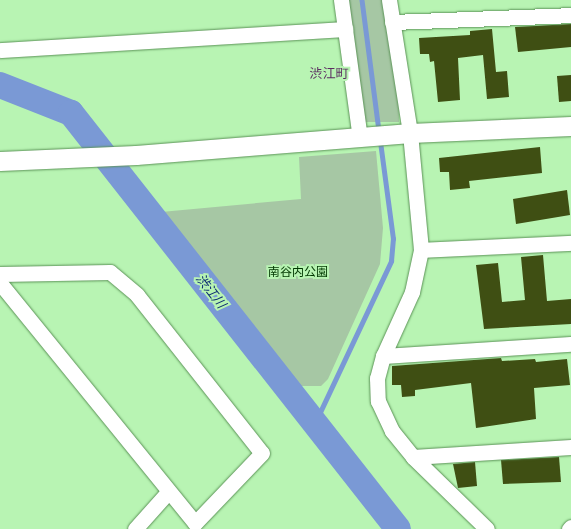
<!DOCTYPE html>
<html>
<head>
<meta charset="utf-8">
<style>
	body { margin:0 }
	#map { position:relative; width:571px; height:529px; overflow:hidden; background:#b8f4b3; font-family:"Golos Text","Noto Sans JP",sans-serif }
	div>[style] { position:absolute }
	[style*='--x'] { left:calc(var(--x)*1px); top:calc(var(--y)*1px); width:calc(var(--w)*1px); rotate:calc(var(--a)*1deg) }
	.green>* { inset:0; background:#a6c7a4 }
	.stream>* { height:4.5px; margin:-2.25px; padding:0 2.25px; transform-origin:2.25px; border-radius:2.25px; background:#7a99d5 }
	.river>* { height:26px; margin:-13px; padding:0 13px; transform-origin:13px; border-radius:13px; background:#7a99d5 }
	.building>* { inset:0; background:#3f4f13 }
	.roads { filter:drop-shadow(0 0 1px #5b9357) drop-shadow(0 0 1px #5b9357) }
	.minor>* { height:15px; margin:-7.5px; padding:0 7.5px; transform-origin:7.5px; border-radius:7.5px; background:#fff }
	.tertiary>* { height:19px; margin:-9.5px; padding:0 9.5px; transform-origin:9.5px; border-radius:9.5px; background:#fff }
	span { translate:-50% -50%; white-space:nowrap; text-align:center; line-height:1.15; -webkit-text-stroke:4px #b8f4b3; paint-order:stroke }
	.park-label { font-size:12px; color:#003700 }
	.neighbourhood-label { font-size:13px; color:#5b2d61 }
	.water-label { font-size:13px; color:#0c2b71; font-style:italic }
</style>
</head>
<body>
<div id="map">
	<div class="green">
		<i style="clip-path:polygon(348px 0,397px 0,399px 122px,365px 122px)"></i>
		<i style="clip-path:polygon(376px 151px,383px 228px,380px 264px,328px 379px,321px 386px,301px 386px,292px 382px,161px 212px,301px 199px,299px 157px)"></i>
	</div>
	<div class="stream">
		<i style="--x:362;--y:0;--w:132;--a:82.6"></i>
		<i style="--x:314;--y:425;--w:181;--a:-64.8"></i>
		<i style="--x:391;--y:261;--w:22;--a:-85"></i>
		<i style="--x:393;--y:239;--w:99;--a:-97.6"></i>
	</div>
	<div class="river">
		<i style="--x:0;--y:85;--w:76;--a:21.5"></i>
		<i style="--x:71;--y:113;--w:529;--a:51.83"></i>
	</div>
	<div class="building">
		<i style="clip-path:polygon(571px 24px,571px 47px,518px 52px,515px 27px)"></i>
		<i style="clip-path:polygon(492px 29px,496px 72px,507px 71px,509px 97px,487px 99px,483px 55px,458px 58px,460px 100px,438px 102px,434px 61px,430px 62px,429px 54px,420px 54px,419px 38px,470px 35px,470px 31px)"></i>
		<i style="clip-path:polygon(571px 75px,571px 101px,559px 102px,557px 76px)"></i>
		<i style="clip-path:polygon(540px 147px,542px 173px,469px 181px,470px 188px,450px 190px,449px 172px,440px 172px,439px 158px)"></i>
		<i style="clip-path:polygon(567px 190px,570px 215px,516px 224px,513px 199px)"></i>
		<i style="clip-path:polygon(543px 255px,547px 301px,571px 299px,571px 324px,484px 329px,476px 265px,498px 263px,502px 302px,525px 300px,521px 257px)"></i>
		<i style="clip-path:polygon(501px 358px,502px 361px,535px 359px,536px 362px,567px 359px,570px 385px,534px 388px,536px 419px,476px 428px,471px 383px,415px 390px,415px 396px,402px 397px,401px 385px,392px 385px,392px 366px)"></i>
		<i style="clip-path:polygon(559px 457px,561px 482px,503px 484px,501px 460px)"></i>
		<i style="clip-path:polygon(475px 462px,477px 486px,458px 488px,453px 464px)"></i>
	</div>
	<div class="roads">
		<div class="minor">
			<i style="--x:341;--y:0;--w:139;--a:82.2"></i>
			<i style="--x:389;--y:0;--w:135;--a:81"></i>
			<i style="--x:410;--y:133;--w:118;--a:84.6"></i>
			<i style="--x:421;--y:250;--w:43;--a:102.1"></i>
			<i style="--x:412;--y:292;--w:70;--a:114.4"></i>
			<i style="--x:383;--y:356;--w:23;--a:105"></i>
			<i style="--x:377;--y:378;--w:23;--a:88"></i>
			<i style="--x:378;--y:401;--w:33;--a:65"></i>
			<i style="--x:392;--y:431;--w:33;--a:51"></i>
			<i style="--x:413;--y:457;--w:103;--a:44.2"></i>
			<i style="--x:392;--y:22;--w:179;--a:-2.2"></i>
			<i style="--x:0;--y:50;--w:346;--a:-3.5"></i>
			<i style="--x:421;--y:250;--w:150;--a:-2.7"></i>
			<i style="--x:0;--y:274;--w:110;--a:-1"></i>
			<i style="--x:110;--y:272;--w:35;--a:40"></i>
			<i style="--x:137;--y:295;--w:201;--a:51.7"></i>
			<i style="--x:262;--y:453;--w:97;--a:133.7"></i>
			<i style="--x:195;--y:523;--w:309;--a:-129.1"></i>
			<i style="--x:383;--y:356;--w:188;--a:-3.7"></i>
			<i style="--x:413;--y:457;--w:158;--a:-3.6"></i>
			<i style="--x:135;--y:529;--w:50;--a:-48.3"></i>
			<i style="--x:569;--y:529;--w:3;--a:-45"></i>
		</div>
		<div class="tertiary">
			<i style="--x:0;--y:161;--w:136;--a:-2.5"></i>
			<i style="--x:136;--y:155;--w:275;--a:-4.6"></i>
			<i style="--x:410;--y:133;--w:161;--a:-2.5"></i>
		</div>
	</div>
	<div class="park-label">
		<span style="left:298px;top:272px">南谷内公園</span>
	</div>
	<div class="neighbourhood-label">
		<span style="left:329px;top:73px">渋江町</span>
	</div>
	<div class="water-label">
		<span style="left:211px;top:291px;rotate:52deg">渋江川</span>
	</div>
</div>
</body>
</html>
